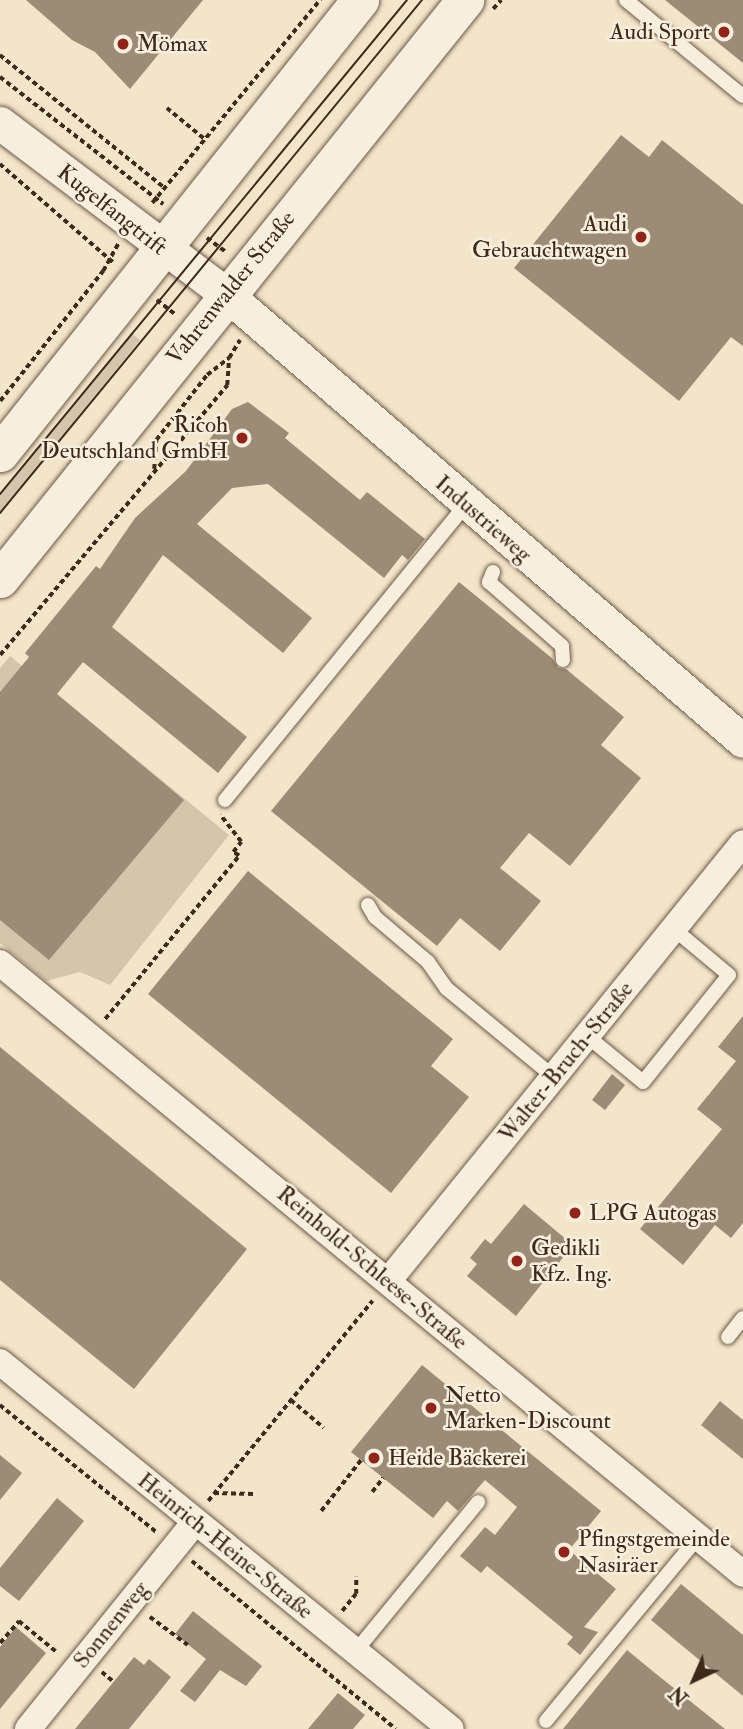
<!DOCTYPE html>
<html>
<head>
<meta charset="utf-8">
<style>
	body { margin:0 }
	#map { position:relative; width:743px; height:1729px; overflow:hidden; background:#f3e5ca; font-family:"IM FELL Double Pica",serif }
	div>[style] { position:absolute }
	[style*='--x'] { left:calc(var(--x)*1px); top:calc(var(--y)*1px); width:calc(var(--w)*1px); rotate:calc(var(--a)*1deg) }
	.green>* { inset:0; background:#d4c5ac }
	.building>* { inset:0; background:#9c8b76 }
	.path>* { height:3.5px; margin-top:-1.75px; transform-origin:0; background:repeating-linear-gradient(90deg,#3e2a1b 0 5px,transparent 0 8.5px) }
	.roads { filter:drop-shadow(0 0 2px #6b5947) drop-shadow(0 0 2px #6b5947) }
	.service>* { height:14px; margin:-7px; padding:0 7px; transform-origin:7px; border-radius:7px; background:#f7eedd }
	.minor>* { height:26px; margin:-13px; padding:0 13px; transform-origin:13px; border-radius:13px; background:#f7eedd }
	.tertiary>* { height:33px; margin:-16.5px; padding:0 16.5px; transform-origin:16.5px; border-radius:16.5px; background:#f7eedd }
	.secondary>* { height:37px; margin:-18.5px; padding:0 18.5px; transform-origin:18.5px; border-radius:18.5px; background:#f7eedd }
	.tram>* { height:2px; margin:-1px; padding:0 1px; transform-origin:1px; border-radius:1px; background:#3e2a1b }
	.dots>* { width:19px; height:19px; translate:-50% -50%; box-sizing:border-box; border:4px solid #f7eedd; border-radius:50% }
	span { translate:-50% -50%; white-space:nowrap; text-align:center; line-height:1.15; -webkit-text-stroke:5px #f7eedd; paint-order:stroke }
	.poi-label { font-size:23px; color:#3e2a1b }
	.right { translate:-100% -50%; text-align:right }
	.left { translate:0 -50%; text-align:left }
	.street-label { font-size:23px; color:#3e2a1b }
	.north { position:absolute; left:659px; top:1645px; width:70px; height:70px; -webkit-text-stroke:5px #f7eedd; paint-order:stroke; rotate:224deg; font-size:19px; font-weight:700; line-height:28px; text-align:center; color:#3e2a1b }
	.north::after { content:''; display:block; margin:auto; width:24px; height:32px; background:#3e2a1b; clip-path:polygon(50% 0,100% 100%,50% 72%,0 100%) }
</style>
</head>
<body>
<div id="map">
	<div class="green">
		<i style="clip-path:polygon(131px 333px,140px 340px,0 513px,0 494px)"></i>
		<i style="clip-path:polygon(10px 656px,229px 835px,110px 985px,80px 972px,46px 981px,0 943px,0 668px)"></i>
	</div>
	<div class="building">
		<i style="clip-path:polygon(26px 0,203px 0,130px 89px,95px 52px,72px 40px)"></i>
		<i style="clip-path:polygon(665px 0,743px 0,743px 63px)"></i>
		<i style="clip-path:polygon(621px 135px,649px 157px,662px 140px,743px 205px,743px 346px,731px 337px,679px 401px,514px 268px)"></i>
		<i style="clip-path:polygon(248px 402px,289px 433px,285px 438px,360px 500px,367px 492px,425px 539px,408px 560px,402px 555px,384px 578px,268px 484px,232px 488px,197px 524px,312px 618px,283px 653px,163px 555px,112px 627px,247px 737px,218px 773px,83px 662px,57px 694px,184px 800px,49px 960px,0 920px,0 692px,29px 657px,25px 653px,96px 566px,100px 569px,135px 518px,186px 471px,232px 409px)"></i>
		<i style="clip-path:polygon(459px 582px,553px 659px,558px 668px,566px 669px,624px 717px,601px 745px,641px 778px,570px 866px,529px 833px,500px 868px,541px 901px,500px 951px,460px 918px,437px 946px,271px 811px)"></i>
		<i style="clip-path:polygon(248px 871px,453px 1039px,431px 1066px,469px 1097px,391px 1193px,148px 994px)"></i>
		<i style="clip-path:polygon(743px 1016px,743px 1223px,731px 1238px,715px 1225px,683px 1265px,640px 1229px,722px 1129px,697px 1109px,736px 1061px,718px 1047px)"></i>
		<i style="clip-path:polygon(0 1047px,247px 1249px,134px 1389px,0 1280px)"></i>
		<i style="clip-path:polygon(612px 1074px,625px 1085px,605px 1110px,592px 1100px)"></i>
		<i style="clip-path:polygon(524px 1204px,573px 1245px,516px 1316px,467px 1276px,477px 1264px,470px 1258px,485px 1239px,491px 1244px)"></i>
		<i style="clip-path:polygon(422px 1365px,601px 1511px,569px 1550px,616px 1589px,584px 1627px,598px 1632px,580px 1655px,567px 1644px,573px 1637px,487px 1566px,481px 1573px,460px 1556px,485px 1527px,495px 1535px,517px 1507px,485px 1480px,458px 1511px,447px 1501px,433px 1518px,351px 1452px)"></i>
		<i style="clip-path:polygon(720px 1401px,743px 1420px,743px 1459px,701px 1425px)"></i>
		<i style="clip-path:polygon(0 1455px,22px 1473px,0 1500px)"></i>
		<i style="clip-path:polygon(57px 1498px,84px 1521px,19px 1601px,0 1586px,0 1568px)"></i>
		<i style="clip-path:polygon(681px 1584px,743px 1635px,743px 1696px,651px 1620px)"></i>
		<i style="clip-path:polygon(193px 1611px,262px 1666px,246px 1686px,220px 1670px,195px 1702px,180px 1691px,206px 1659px,175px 1634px)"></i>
		<i style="clip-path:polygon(16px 1627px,46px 1653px,0 1709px,0 1647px)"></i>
		<i style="clip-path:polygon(627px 1650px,655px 1673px,725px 1729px,563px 1729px)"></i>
		<i style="clip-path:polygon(134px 1657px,144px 1665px,149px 1659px,171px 1677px,129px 1729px,75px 1729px)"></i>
		<i style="clip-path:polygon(338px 1693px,365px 1715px,353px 1729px,308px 1729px)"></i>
	</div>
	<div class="path">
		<i style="--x:493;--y:9;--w:12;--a:-48"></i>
		<i style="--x:0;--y:55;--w:213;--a:38.9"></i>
		<i style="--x:0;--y:77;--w:207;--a:37.9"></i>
		<i style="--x:167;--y:108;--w:50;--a:39.4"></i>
		<i style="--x:0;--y:164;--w:151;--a:41"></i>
		<i style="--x:152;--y:203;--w:264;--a:-50.4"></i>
		<i style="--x:207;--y:238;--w:24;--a:36"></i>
		<i style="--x:157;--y:300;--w:24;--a:38"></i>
		<i style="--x:0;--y:401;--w:166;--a:-51.6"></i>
		<i style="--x:103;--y:271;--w:31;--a:-61"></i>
		<i style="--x:154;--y:469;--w:29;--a:-86"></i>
		<i style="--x:156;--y:440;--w:83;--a:-51.9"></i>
		<i style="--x:207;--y:375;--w:28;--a:-38"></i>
		<i style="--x:229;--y:358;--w:21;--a:-59"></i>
		<i style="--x:0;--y:655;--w:353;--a:-49.9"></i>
		<i style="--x:227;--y:385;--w:26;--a:-86"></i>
		<i style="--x:105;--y:1019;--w:211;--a:-50.6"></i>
		<i style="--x:239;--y:856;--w:7;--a:-146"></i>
		<i style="--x:233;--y:852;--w:13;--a:-51"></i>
		<i style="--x:241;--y:842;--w:34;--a:-128"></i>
		<i style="--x:291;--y:1400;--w:43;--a:40.3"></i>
		<i style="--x:0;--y:1405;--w:201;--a:39.1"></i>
		<i style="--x:372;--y:1492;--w:18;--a:-52"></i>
		<i style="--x:214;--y:1493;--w:40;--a:1.4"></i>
		<i style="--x:208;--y:1501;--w:259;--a:-50.6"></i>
		<i style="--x:321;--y:1511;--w:65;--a:-51.9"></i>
		<i style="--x:192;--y:1561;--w:264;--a:39.5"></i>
		<i style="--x:342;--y:1611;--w:22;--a:-51"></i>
		<i style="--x:356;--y:1594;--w:17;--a:-90"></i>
		<i style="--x:150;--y:1617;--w:47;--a:36.4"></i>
		<i style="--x:0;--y:1643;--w:29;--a:-49"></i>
		<i style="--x:19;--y:1621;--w:50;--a:39.4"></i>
		<i style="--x:102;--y:1672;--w:16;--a:40"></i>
	</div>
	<div class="roads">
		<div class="service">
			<i style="--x:626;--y:0;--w:151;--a:39.4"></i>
			<i style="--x:493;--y:572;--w:11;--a:112"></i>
			<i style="--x:489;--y:582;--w:97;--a:41.2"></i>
			<i style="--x:562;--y:646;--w:14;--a:86"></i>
			<i style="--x:225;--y:800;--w:382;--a:-50.8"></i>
			<i style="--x:368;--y:905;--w:14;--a:60"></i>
			<i style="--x:375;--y:917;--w:70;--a:40.3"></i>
			<i style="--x:428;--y:962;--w:32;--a:55"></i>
			<i style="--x:446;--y:988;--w:140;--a:39.5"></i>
			<i style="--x:587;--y:1036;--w:72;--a:39.4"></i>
			<i style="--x:643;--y:1082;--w:137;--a:-51.2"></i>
			<i style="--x:729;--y:975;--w:72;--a:-140.1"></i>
			<i style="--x:728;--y:1337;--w:24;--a:-52"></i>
			<i style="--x:355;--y:1652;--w:194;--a:-50.6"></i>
			<i style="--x:546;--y:1721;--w:239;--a:-50.4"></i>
		</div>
		<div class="minor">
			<i style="--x:0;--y:963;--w:962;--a:39.43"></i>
			<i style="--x:389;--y:1280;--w:562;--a:-50.99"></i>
			<i style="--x:0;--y:1362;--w:581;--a:39.14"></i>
			<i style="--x:28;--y:1729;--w:266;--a:-51.1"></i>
		</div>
		<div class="tertiary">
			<i style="--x:0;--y:123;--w:283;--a:37.1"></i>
			<i style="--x:226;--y:294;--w:683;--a:40.85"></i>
		</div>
		<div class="secondary">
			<i style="--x:0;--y:453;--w:579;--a:-51.53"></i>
			<i style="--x:0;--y:579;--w:743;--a:-51.23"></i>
		</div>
	</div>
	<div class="tram">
		<i style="--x:0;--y:494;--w:640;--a:-50.52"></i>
		<i style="--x:0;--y:513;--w:664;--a:-50.56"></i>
	</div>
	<div class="dots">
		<i style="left:724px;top:32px;background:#8f2418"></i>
		<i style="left:123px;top:44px;background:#8f2418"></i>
		<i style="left:641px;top:237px;background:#8f2418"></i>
		<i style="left:242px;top:438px;background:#8f2418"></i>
		<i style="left:575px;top:1213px;background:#8f2418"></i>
		<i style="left:517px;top:1261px;background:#8f2418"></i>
		<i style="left:431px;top:1408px;background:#8f2418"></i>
		<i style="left:374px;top:1458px;background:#8f2418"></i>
		<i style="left:564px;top:1552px;background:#8f2418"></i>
	</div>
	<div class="poi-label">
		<span class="right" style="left:710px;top:32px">Audi Sport</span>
		<span class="left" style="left:137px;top:44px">Mömax</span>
		<span class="right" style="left:627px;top:237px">Audi<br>Gebrauchtwagen</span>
		<span class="right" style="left:228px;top:438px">Ricoh<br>Deutschland GmbH</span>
		<span class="left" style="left:589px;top:1213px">LPG Autogas</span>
		<span class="left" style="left:531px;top:1261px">Gedikli<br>Kfz. Ing.</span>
		<span class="left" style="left:445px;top:1408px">Netto<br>Marken-Discount</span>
		<span class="left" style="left:388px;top:1458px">Heide Bäckerei</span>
		<span class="left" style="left:578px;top:1552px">Pfingstgemeinde<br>Nasiräer</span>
	</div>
	<div class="street-label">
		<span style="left:112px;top:210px;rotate:38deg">Kugelfangtrift</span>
		<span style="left:231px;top:288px;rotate:-51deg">Vahrenwalder Straße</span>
		<span style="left:483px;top:519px;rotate:41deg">Industrieweg</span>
		<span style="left:566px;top:1062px;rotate:-51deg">Walter-Bruch-Straße</span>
		<span style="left:372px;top:1268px;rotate:40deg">Reinhold-Schleese-Straße</span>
		<span style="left:225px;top:1546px;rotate:39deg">Heinrich-Heine-Straße</span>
		<span style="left:111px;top:1625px;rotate:-51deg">Sonnenweg</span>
	</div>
	<div class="north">N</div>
</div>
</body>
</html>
